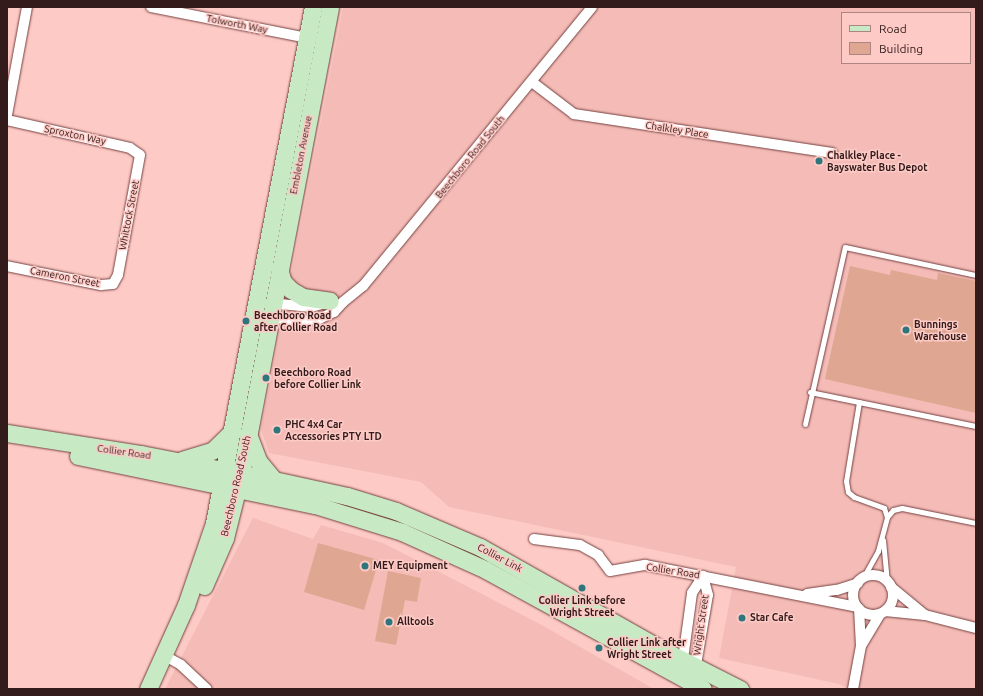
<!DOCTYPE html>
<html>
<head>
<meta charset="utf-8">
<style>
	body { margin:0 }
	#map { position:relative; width:983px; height:696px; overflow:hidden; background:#fdcac6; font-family:Ubuntu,sans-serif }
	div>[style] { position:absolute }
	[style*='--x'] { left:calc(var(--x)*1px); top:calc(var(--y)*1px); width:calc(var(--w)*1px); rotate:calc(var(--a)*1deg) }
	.built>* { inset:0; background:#f4bbb7 }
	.building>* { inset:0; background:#dfa791 }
	.roads { filter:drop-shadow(0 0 1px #76413f) drop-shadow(0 0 1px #76413f) }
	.lane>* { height:5px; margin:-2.5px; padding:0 2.5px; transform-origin:2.5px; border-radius:2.5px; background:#fff }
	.street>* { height:10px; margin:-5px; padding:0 5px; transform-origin:5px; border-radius:5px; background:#fff }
	.street>.ring { margin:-5px; padding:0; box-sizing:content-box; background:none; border:10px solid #fff; border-radius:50% }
	.primary>* { height:17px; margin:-8.5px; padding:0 8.5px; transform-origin:8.5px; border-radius:8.5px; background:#c7e9c4 }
	.dots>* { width:11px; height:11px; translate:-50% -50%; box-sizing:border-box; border:2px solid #fdcac6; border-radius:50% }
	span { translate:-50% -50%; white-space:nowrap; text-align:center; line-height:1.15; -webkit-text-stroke:3px #fdcac6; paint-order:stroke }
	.street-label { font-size:10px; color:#321b1a }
	.poi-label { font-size:10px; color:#321b1a; font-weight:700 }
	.left { translate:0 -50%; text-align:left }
	.frame { position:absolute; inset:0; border:8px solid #321b1a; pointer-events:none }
	.legend { position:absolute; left:841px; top:12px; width:130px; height:52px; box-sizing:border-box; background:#fdcac6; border:1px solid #ac8481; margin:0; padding:5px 7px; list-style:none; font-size:12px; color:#321b1a }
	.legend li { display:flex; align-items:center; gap:8px; height:20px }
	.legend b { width:20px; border:1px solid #ac8481 }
</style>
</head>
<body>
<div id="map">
	<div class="built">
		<i style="clip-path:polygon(evenodd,343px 7px,976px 7px,976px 689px,848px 689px,839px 684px,719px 658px,736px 567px,449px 507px,421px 482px,269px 453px,261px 429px,343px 7px,842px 13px,970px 13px,970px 63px,842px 63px,842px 13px)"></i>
		<i style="clip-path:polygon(253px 518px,313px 539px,321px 525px,383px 543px,538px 623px,654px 689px,165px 689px)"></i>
	</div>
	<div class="building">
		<i style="clip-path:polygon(850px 266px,890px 275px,891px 270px,937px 280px,938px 273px,976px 281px,976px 413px,825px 379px)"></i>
		<i style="clip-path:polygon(318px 543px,379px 560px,364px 610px,304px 592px)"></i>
		<i style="clip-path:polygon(388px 571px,421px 578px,417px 602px,405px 600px,396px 645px,375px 641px)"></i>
	</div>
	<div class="roads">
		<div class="lane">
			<i style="--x:810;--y:392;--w:169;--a:11.6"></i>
			<i style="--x:859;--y:402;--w:80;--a:99.3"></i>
			<i style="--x:846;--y:481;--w:11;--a:80"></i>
			<i style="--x:848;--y:492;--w:8;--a:40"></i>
			<i style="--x:854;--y:497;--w:32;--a:20"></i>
			<i style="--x:884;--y:508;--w:9;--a:72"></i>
			<i style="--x:805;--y:424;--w:181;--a:-77.3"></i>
			<i style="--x:845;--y:247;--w:134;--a:12.1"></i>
			<i style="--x:883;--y:540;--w:42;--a:84.6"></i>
			<i style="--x:863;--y:578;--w:31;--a:-61"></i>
			<i style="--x:878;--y:551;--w:35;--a:-75"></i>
			<i style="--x:887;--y:517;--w:9;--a:-49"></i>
			<i style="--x:893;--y:510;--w:9;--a:-13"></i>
			<i style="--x:902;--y:508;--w:76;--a:11.5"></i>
		</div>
		<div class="street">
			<i style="--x:151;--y:7;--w:164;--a:11.2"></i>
			<i style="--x:532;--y:82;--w:53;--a:37.3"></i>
			<i style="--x:574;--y:114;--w:261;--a:8.6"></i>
			<i style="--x:7;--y:115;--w:110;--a:-79.5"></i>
			<i style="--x:7;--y:120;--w:126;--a:12.8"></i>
			<i style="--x:130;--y:148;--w:12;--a:35"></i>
			<i style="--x:140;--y:155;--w:122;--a:100.4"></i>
			<i style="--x:118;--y:275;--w:10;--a:119"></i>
			<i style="--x:113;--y:284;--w:12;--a:175"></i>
			<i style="--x:101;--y:285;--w:96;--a:-168.6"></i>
			<i style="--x:270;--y:303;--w:41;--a:5.6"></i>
			<i style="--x:311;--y:307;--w:15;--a:-16"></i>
			<i style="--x:266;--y:317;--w:34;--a:7"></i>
			<i style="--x:300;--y:321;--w:19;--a:-6"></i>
			<i style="--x:319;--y:319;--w:17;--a:-25"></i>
			<i style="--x:334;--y:312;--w:13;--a:-48"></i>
			<i style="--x:343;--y:302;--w:26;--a:-39"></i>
			<i style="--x:363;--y:286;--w:361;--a:-50.6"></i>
			<i style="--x:534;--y:539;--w:46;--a:7.4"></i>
			<i style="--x:580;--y:545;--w:21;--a:29"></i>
			<i style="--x:598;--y:555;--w:20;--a:53"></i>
			<i style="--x:610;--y:571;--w:36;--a:-10"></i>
			<i style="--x:645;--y:565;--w:216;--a:11.2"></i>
			<i class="ring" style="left:853px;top:575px;width:30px;height:30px"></i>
			<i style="--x:891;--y:587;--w:44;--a:39.5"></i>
			<i style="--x:807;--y:594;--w:30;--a:-8"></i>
			<i style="--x:837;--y:590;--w:22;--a:-18"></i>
			<i style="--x:885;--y:611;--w:40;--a:5.7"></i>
			<i style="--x:925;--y:615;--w:53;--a:14.3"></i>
			<i style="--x:861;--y:646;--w:37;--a:-59"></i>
			<i style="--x:165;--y:656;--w:18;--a:29"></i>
			<i style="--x:181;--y:665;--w:35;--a:43"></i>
			<i style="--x:683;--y:659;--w:67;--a:-82.2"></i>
			<i style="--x:692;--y:593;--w:20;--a:-57"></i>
			<i style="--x:696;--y:665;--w:71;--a:-80.3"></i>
			<i style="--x:708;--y:595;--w:20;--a:-105"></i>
			<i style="--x:853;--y:689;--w:44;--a:-79.5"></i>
			<i style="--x:861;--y:646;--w:37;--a:-93"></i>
		</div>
		<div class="primary">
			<i style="--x:279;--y:269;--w:14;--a:73"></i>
			<i style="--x:283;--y:282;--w:11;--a:45"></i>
			<i style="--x:291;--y:290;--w:14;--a:30"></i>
			<i style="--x:303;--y:297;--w:27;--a:8"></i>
			<i style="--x:7;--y:433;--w:136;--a:8.9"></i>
			<i style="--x:141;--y:454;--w:136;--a:11.1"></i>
			<i style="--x:274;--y:480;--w:75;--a:12.4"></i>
			<i style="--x:347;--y:496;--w:51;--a:17"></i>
			<i style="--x:396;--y:511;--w:91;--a:23.2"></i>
			<i style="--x:480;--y:547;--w:208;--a:29.4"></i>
			<i style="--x:661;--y:649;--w:89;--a:26.9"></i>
			<i style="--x:248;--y:434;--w:30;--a:69"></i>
			<i style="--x:259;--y:462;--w:23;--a:50"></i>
			<i style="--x:78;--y:456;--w:242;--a:11.7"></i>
			<i style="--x:315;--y:505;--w:91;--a:17.2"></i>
			<i style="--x:402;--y:532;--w:92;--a:24.3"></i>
			<i style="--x:486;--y:570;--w:247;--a:28.7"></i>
			<i style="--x:182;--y:460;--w:31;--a:-17"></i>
			<i style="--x:212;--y:451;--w:29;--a:-44"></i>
			<i style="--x:204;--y:586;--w:52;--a:-66.4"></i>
			<i style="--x:225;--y:538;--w:66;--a:-76"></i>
			<i style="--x:241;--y:474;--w:475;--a:-79.2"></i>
			<i style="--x:148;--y:689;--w:92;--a:-65.7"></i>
			<i style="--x:186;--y:605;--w:87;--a:-71.1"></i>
			<i style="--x:214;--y:523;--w:525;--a:-79.14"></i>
		</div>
	</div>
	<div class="dots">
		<i style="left:819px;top:161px;background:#2d767c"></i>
		<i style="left:246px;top:321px;background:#2d767c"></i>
		<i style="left:906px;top:330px;background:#2d767c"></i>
		<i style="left:266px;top:378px;background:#2d767c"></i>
		<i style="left:277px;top:430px;background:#2d767c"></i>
		<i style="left:365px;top:566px;background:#2d767c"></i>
		<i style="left:582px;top:588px;background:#2d767c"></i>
		<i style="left:742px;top:618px;background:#2d767c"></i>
		<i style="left:389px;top:622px;background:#2d767c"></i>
		<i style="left:599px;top:648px;background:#2d767c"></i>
	</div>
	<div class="street-label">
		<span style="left:237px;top:24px;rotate:11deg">Tolworth Way</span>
		<span style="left:677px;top:130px;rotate:9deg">Chalkley Place</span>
		<span style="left:75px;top:135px;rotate:12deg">Sproxton Way</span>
		<span style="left:301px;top:155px;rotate:-79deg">Embleton Avenue</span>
		<span style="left:470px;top:157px;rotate:-51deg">Beechboro Road South</span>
		<span style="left:129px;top:215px;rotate:-79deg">Whittock Street</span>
		<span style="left:65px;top:277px;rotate:11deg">Cameron Street</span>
		<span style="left:124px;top:452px;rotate:8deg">Collier Road</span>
		<span style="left:236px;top:486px;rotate:-77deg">Beechboro Road South</span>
		<span style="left:500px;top:558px;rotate:28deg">Collier Link</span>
		<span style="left:673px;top:571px;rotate:9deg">Collier Road</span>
		<span style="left:701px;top:625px;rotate:-82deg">Wright Street</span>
	</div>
	<div class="poi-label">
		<span class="left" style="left:827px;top:161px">Chalkley Place -<br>Bayswater Bus Depot</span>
		<span class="left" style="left:254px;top:321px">Beechboro Road<br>after Collier Road</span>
		<span class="left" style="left:914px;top:330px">Bunnings<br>Warehouse</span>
		<span class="left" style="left:274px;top:378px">Beechboro Road<br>before Collier Link</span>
		<span class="left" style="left:285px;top:430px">PHC 4x4 Car<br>Accessories PTY LTD</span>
		<span class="left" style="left:373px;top:566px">MEY Equipment</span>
		<span style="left:582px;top:606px">Collier Link before<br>Wright Street</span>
		<span class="left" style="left:750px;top:618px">Star Cafe</span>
		<span class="left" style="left:397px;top:622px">Alltools</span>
		<span class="left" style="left:607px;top:648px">Collier Link after<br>Wright Street</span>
	</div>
	<div class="frame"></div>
	<ul class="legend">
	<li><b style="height:5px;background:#c7e9c4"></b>Road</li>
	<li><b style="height:11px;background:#dfa791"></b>Building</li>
	</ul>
</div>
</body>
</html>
